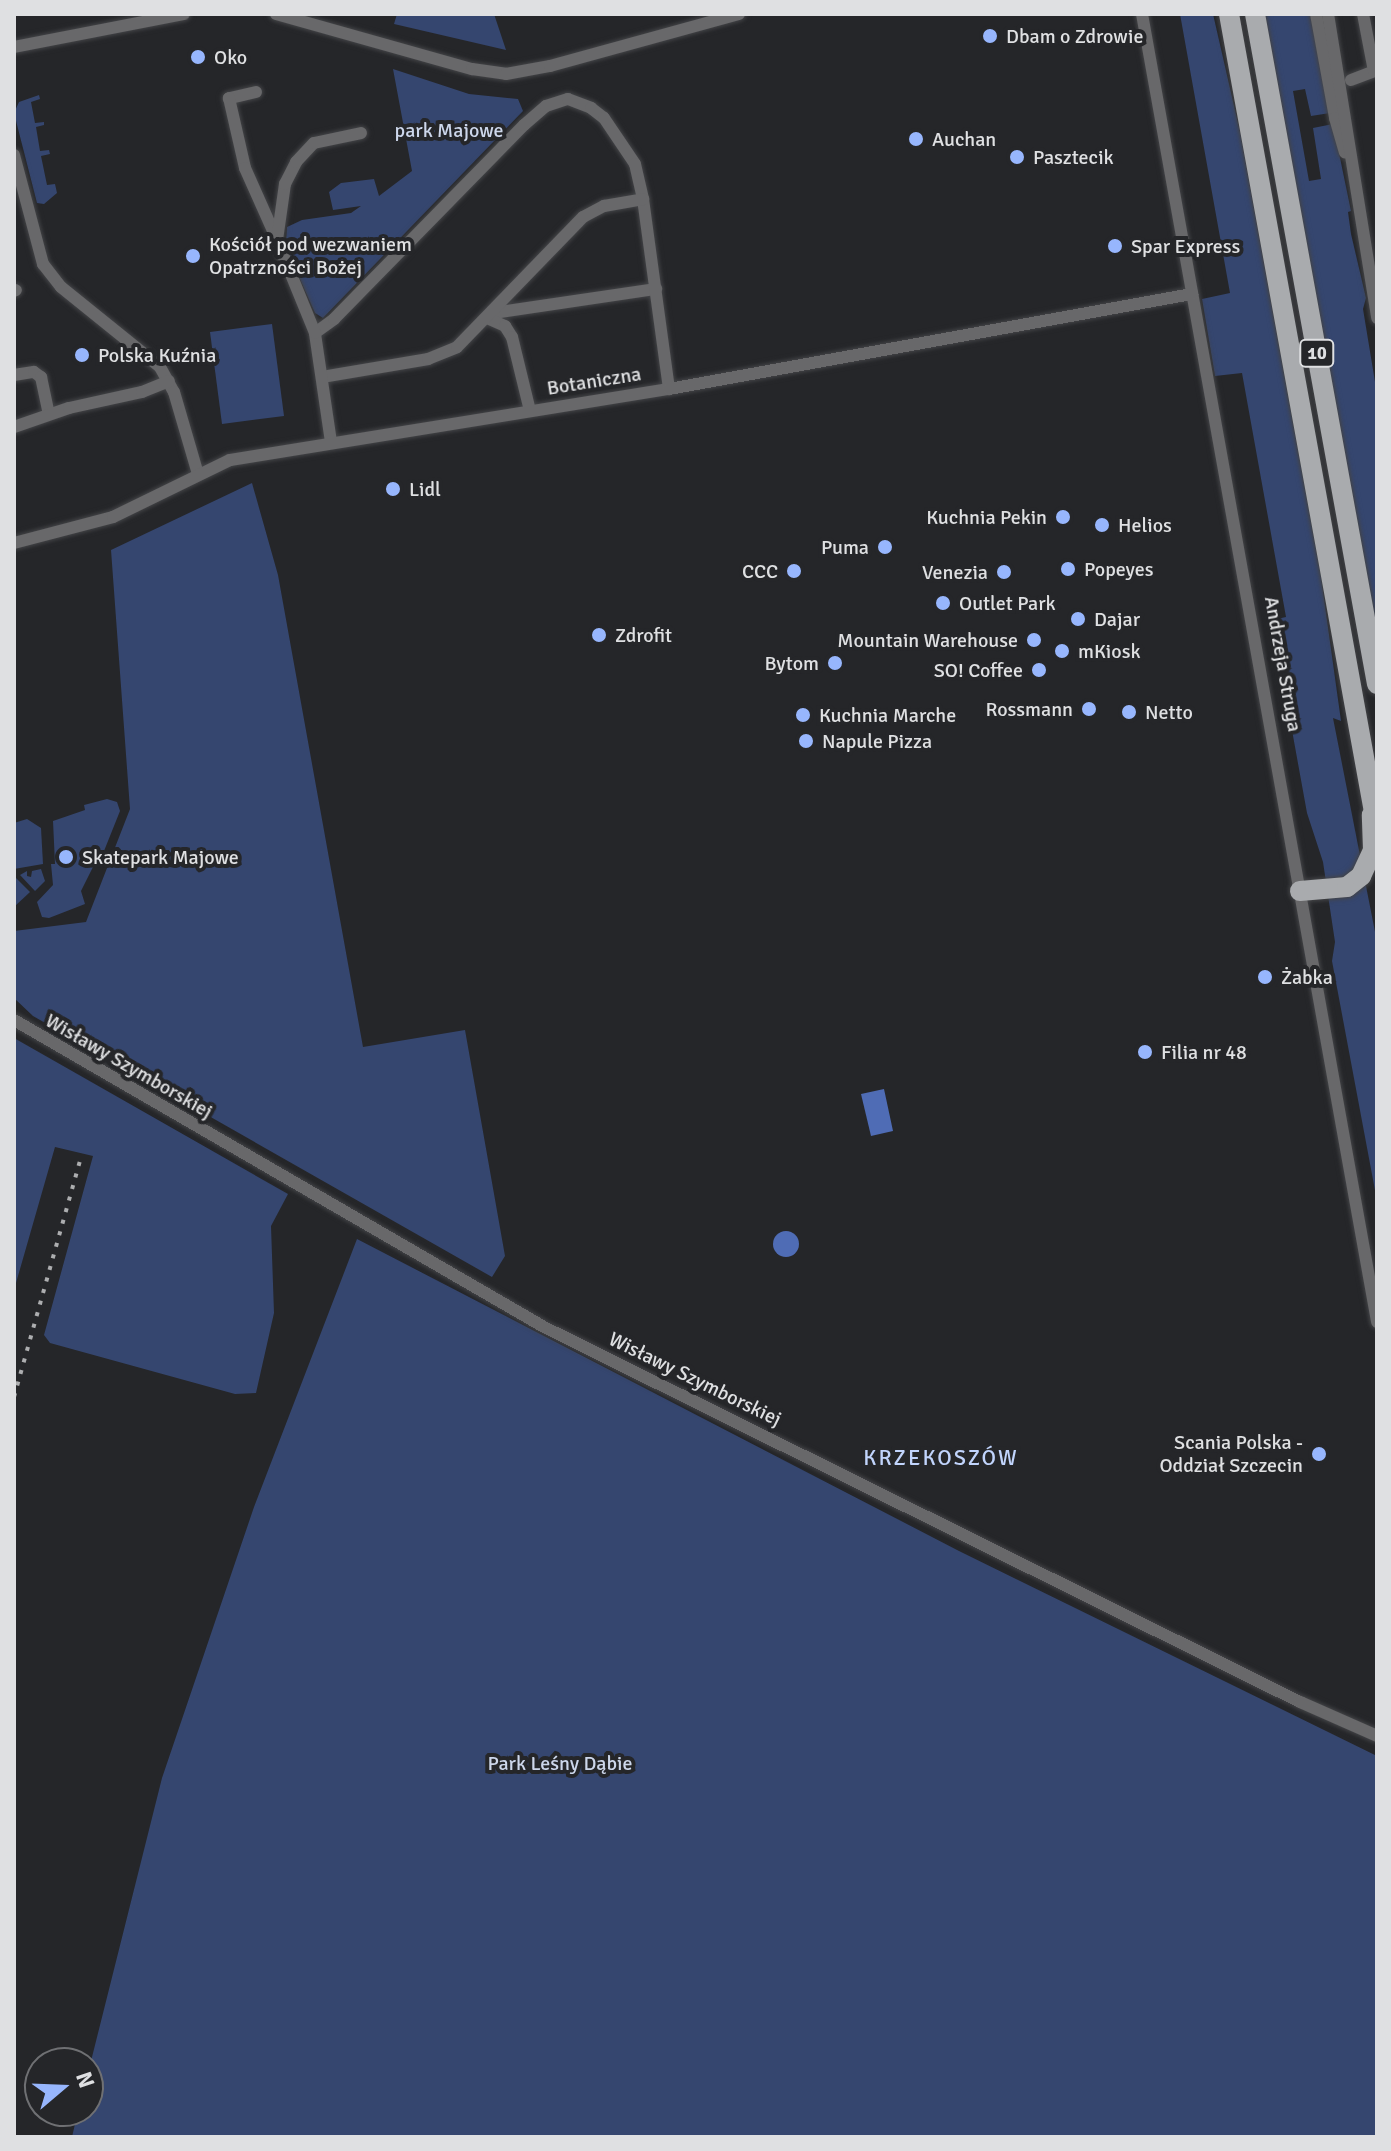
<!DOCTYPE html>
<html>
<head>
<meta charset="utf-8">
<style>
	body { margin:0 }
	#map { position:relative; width:1391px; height:2151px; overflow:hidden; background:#252629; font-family:Signika,sans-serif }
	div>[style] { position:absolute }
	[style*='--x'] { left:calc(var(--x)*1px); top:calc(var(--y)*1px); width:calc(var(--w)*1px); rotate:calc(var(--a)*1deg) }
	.green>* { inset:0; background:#35466f }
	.water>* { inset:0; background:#4f6cb5 }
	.round { border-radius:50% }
	.roads { filter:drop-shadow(0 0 2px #434447) drop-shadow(0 0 2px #434447) }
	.minor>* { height:12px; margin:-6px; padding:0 6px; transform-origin:6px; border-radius:6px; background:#68686a }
	.primary>* { height:20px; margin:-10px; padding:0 10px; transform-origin:10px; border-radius:10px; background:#a9abae }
	.rail>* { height:4px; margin-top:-2px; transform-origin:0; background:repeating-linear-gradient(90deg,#adaeb0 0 4px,transparent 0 12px) }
	.dots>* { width:22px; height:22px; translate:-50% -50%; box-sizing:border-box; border:4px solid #252629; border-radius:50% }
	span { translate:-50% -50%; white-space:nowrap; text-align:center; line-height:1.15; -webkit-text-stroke:8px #252629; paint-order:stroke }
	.shield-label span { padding:2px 6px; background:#252629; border:2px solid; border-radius:6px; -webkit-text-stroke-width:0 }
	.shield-label { font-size:18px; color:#dfe0e2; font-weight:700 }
	.poi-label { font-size:20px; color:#dfe0e2 }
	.left { translate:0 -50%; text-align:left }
	.right { translate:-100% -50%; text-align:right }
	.park-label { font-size:20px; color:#cdd7eb }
	.street-label { font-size:20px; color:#dfe0e2 }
	.neighbourhood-label { font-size:22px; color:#c1d4fc; letter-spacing:2px }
	.frame { position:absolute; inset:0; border:16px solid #dfe0e2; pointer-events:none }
	.north { position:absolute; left:24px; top:2047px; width:80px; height:80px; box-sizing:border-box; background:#252629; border:2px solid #6f7073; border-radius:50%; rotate:71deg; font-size:22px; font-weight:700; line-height:32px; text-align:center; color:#dfe0e2 }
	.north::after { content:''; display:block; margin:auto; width:28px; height:36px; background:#97b6fd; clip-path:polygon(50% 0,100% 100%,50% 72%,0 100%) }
</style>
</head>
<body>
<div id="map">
	<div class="green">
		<i style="clip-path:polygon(397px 14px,494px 14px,506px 50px,394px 24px)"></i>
		<i style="clip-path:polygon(1180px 14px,1213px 14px,1240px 132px,1321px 577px,1341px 721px,1333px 718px,1377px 942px,1377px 1201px,1332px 961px,1335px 942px,1323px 862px,1307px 813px,1272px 620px,1286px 617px,1242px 373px,1215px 376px,1202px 299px,1230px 293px)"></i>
		<i style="clip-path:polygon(1265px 14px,1312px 14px,1330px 113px,1311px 116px,1305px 89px,1293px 91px,1309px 181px,1321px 179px,1313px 128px,1333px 124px,1351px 211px,1348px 212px,1351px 234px,1366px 298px,1363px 309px,1377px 394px,1377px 632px)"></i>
		<i style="clip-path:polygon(393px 69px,469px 94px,518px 99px,523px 111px,323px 318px,315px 313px,292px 261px,286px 242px,287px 227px,302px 220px,351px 213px,361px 206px,333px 210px,329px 192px,341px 183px,374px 179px,379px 196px,412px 171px)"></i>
		<i style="clip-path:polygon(39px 95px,40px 99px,31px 102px,35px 123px,44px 122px,44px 125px,36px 127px,40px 151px,49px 150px,50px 154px,41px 156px,47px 185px,55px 184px,57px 193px,44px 204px,37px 203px,14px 113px,19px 102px)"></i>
		<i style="clip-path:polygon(272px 324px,284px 416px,222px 424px,210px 332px)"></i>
		<i style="clip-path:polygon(252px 483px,278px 575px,363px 1047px,465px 1030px,505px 1256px,492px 1277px,33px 1016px,14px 998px,14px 931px,86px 922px,130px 809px,111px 550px)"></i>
		<i style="clip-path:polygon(107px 799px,117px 802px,120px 811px,98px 866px,94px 865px,81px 891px,85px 904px,49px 918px,42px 917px,37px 902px,53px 885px,51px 864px,55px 864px,53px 821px,85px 810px,84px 805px)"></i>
		<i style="clip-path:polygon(27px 819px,41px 828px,43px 864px,14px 869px,14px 823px)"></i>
		<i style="clip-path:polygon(41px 869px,45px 881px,35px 891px,20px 875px,27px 871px,27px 876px,31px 877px,32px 871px)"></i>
		<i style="clip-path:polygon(14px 876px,30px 892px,14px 907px)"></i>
		<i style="clip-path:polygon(14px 1038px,288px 1194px,271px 1226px,274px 1313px,256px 1393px,235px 1394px,50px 1343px,44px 1335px,93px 1156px,55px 1147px,14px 1290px)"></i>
		<i style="clip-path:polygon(357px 1239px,959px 1551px,1377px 1756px,1377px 2137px,72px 2137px,78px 2111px,88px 2111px,88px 2073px,162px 1778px,254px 1507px)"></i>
	</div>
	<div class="water">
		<i style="clip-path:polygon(884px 1089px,893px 1131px,871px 1136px,861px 1094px)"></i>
		<i class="round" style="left:773px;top:1231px;width:26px;height:26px"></i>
	</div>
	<div class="roads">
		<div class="minor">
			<i style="--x:276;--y:14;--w:204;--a:15.7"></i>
			<i style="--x:472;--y:69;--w:34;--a:8"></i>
			<i style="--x:506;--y:74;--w:45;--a:-10.3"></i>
			<i style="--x:550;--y:66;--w:196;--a:-15.4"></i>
			<i style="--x:1142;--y:14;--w:1329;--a:79.81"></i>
			<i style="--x:1316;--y:14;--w:106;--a:79.6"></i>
			<i style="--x:1335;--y:118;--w:36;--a:74"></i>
			<i style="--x:1328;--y:14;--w:308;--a:80.8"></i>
			<i style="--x:14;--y:47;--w:173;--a:-11"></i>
			<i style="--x:1351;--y:80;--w:25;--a:-21"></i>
			<i style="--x:1374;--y:71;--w:58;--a:-100.9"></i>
			<i style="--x:256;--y:92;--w:28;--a:167"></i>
			<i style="--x:229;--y:98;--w:72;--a:77.1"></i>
			<i style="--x:245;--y:168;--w:79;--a:66"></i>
			<i style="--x:14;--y:155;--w:113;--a:75.1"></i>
			<i style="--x:43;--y:264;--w:29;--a:52"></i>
			<i style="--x:61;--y:287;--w:127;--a:38.9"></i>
			<i style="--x:160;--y:367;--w:29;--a:61"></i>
			<i style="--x:174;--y:392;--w:85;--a:73.7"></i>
			<i style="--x:14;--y:291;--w:2;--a:-27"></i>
			<i style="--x:496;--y:309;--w:5;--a:37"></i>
			<i style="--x:500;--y:312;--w:158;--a:-8.4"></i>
			<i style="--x:487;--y:318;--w:20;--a:24"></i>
			<i style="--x:505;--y:326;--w:13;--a:58"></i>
			<i style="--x:512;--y:337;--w:76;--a:76.3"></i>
			<i style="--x:315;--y:333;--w:24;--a:-36"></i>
			<i style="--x:334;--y:319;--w:272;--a:-45.6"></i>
			<i style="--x:524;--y:125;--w:29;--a:-41"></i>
			<i style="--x:546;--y:106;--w:23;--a:-18"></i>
			<i style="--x:568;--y:99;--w:25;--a:21"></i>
			<i style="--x:591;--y:108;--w:16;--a:38"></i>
			<i style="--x:604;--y:118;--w:55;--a:56"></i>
			<i style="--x:635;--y:164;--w:36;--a:77"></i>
			<i style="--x:643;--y:199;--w:192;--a:82.2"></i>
			<i style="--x:14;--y:375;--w:20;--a:-9"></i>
			<i style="--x:34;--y:372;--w:9;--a:36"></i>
			<i style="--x:41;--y:377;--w:38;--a:78"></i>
			<i style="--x:322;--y:377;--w:108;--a:-9.6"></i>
			<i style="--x:428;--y:359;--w:31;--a:-22"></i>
			<i style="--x:457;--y:347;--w:181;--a:-45.9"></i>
			<i style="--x:583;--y:217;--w:24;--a:-28"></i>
			<i style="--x:604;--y:206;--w:40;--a:-10"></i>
			<i style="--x:14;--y:427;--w:58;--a:-19.1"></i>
			<i style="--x:69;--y:408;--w:75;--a:-12.4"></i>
			<i style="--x:142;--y:392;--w:29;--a:-22"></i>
			<i style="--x:331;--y:442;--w:110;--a:-98.4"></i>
			<i style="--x:315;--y:333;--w:100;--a:-112.2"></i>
			<i style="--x:277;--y:240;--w:57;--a:-81.9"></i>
			<i style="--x:285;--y:184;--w:25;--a:-63"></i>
			<i style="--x:296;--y:162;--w:26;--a:-47"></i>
			<i style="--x:314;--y:143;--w:48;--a:-12"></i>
			<i style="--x:14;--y:543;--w:102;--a:-14.7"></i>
			<i style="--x:113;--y:517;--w:130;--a:-26"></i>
			<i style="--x:230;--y:460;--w:445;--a:-9.2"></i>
			<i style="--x:669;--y:389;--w:532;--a:-10.3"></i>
			<i style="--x:14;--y:1020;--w:612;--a:30.08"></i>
			<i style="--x:544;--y:1327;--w:844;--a:26.38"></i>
			<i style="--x:1300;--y:1702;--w:84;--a:23.8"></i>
		</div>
		<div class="primary">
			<i style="--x:1229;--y:14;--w:827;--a:79.7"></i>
			<i style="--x:1255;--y:14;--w:681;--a:79.68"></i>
			<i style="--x:1300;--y:891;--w:47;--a:-4.9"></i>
			<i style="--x:1347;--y:887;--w:18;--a:-38"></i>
			<i style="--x:1361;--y:876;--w:29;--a:-65"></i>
			<i style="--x:1373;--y:850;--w:35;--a:-92"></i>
		</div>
	</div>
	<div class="rail">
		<i style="--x:14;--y:1397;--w:249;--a:-74.4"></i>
	</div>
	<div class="dots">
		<i style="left:990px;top:36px;background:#97b6fd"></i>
		<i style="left:198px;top:57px;background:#97b6fd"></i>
		<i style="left:916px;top:139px;background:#97b6fd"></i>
		<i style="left:1017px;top:157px;background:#97b6fd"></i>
		<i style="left:1115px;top:246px;background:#97b6fd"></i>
		<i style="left:193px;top:256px;background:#97b6fd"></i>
		<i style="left:82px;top:355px;background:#97b6fd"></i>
		<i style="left:393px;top:489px;background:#97b6fd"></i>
		<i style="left:1063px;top:517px;background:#97b6fd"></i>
		<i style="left:1102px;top:525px;background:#97b6fd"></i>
		<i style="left:885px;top:547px;background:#97b6fd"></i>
		<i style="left:1068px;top:569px;background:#97b6fd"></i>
		<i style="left:794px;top:571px;background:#97b6fd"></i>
		<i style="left:1004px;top:572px;background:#97b6fd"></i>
		<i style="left:943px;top:603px;background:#97b6fd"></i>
		<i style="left:1078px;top:619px;background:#97b6fd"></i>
		<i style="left:599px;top:635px;background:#97b6fd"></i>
		<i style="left:1034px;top:640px;background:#97b6fd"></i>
		<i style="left:1062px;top:651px;background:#97b6fd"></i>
		<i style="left:835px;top:663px;background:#97b6fd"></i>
		<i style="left:1039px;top:670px;background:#97b6fd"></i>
		<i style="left:1089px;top:709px;background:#97b6fd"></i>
		<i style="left:1129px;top:712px;background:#97b6fd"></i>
		<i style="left:803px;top:715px;background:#97b6fd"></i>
		<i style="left:806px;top:741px;background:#97b6fd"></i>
		<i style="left:66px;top:857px;background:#97b6fd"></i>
		<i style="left:1265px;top:977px;background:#97b6fd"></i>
		<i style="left:1145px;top:1052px;background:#97b6fd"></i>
		<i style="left:1319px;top:1454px;background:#97b6fd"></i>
	</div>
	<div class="shield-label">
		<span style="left:1317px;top:353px">10</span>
	</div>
	<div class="poi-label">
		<span class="left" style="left:1006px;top:36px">Dbam o Zdrowie</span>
		<span class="left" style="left:214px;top:57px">Oko</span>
		<span class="left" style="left:932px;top:139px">Auchan</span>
		<span class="left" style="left:1033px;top:157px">Pasztecik</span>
		<span class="left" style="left:209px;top:256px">Kościół pod wezwaniem<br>Opatrzności Bożej</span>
		<span class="left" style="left:1131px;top:246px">Spar Express</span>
		<span class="left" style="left:98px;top:355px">Polska Kuźnia</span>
		<span class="left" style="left:409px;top:489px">Lidl</span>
		<span class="right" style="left:1047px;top:517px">Kuchnia Pekin</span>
		<span class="left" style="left:1118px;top:525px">Helios</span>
		<span class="right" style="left:869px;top:547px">Puma</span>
		<span class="left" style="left:1084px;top:569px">Popeyes</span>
		<span class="right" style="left:778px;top:571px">CCC</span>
		<span class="right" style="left:988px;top:572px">Venezia</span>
		<span class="left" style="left:959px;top:603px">Outlet Park</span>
		<span class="left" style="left:1094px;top:619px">Dajar</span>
		<span class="left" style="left:615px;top:635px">Zdrofit</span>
		<span class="right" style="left:1018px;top:640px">Mountain Warehouse</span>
		<span class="left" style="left:1078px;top:651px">mKiosk</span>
		<span class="right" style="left:819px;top:663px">Bytom</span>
		<span class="right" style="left:1023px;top:670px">SO! Coffee</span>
		<span class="right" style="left:1073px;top:709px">Rossmann</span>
		<span class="left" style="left:1145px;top:712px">Netto</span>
		<span class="left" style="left:819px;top:715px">Kuchnia Marche</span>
		<span class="left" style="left:822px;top:741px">Napule Pizza</span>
		<span class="left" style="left:82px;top:857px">Skatepark Majowe</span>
		<span class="left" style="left:1281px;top:977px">Żabka</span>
		<span class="left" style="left:1161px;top:1052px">Filia nr 48</span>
		<span class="right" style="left:1303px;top:1454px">Scania Polska -<br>Oddział Szczecin</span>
	</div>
	<div class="park-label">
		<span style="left:449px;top:130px">park Majowe</span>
		<span style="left:560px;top:1763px">Park Leśny Dąbie</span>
	</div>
	<div class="street-label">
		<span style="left:594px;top:381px;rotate:-9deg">Botaniczna</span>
		<span style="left:1283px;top:664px;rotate:80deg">Andrzeja Struga</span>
		<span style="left:129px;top:1066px;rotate:30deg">Wisławy Szymborskiej</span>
		<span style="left:695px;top:1379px;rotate:26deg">Wisławy Szymborskiej</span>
	</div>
	<div class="neighbourhood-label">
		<span style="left:941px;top:1458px">KRZEKOSZÓW</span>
	</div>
	<div class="frame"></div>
	<div class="north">N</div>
</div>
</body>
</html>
